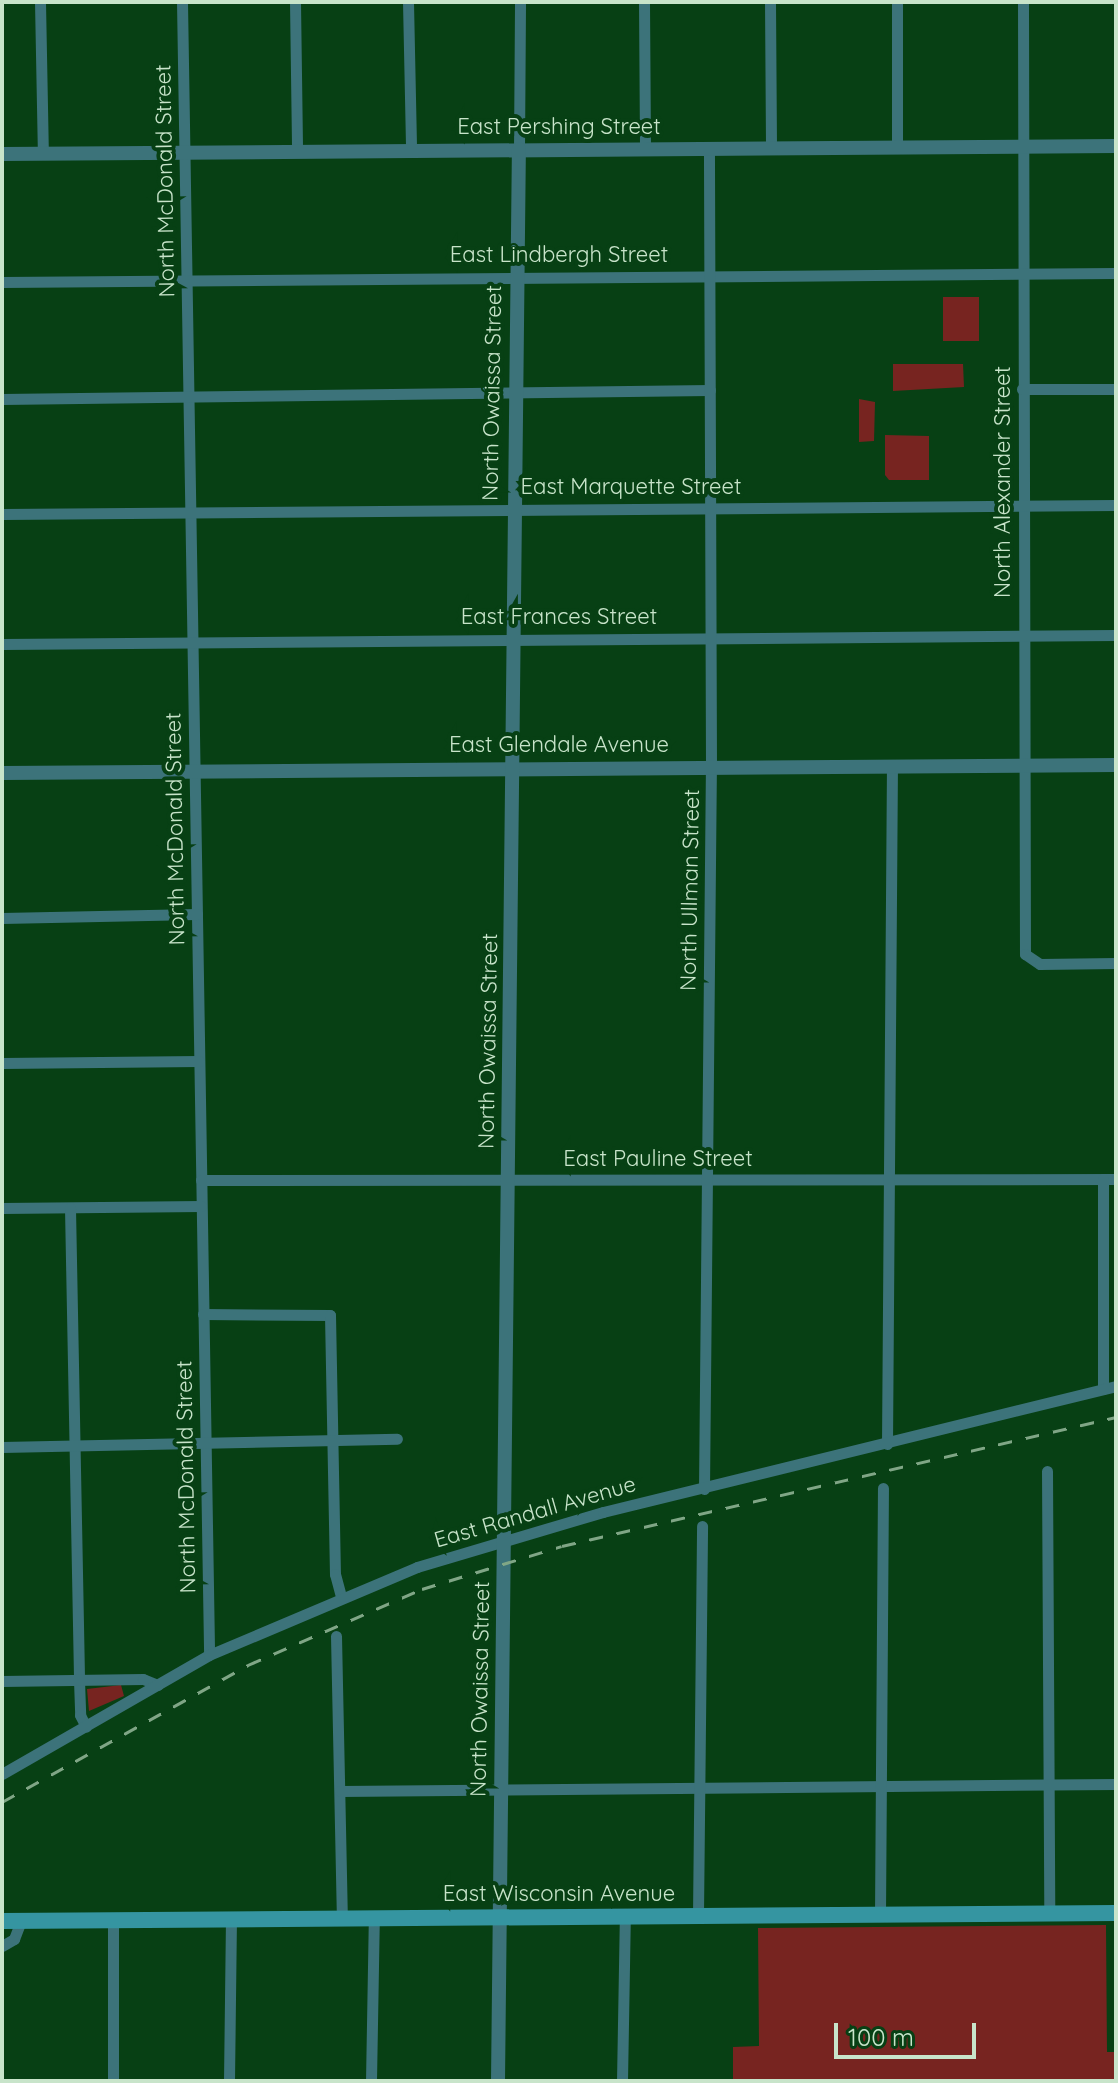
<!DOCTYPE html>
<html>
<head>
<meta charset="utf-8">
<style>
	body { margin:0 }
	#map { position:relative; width:1118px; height:2083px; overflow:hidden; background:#074014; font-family:Quicksand,sans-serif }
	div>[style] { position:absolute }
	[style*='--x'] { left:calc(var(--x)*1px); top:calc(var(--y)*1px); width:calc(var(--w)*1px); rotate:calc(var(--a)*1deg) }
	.green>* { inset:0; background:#772420 }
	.minor>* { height:11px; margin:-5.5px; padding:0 5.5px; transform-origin:5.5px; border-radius:5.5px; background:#3c737a }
	.tertiary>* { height:14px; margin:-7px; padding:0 7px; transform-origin:7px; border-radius:7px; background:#3c737a }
	.secondary>* { height:16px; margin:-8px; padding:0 8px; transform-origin:8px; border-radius:8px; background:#3595a1 }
	.rail>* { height:3px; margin-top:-1.5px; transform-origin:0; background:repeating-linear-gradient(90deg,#80a686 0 14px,transparent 0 28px) }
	span { translate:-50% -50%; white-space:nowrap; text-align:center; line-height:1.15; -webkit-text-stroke:8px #074014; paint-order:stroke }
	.street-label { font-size:22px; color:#c8e4ca }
	.frame { position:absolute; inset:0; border:4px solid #c8e4ca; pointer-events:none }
	.scale { position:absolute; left:834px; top:2023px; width:142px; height:36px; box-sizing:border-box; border:4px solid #c8e4ca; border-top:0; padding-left:10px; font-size:24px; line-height:28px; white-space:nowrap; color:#c8e4ca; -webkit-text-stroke:6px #074014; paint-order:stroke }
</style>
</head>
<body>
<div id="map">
	<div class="green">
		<i style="clip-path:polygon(943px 297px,979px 297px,979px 341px,943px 341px)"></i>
		<i style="clip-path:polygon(893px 364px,963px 364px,964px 387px,893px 391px)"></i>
		<i style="clip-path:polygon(859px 399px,875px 402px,874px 441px,859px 442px)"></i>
		<i style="clip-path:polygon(885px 435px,929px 436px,929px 480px,889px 480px,885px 475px)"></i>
		<i style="clip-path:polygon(121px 1685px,124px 1696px,89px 1711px,87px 1689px)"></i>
		<i style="clip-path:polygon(1106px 1925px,1107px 2052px,1116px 2052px,1116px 2081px,733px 2081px,733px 2047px,759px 2046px,758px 1928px)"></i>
	</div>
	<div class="minor">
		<i style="--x:40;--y:2;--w:151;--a:88.9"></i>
		<i style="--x:182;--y:2;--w:1653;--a:89.06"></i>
		<i style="--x:295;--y:2;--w:149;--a:89.2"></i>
		<i style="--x:408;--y:2;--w:148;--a:88.8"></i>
		<i style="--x:644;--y:2;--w:147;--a:89.6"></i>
		<i style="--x:770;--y:2;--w:146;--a:89.6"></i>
		<i style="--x:897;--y:2;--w:145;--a:90"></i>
		<i style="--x:1023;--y:2;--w:952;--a:89.88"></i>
		<i style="--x:1025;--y:954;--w:18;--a:34"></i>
		<i style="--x:1040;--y:964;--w:76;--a:-0.8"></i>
		<i style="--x:519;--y:149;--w:147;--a:-89.6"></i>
		<i style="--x:2;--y:282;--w:1114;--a:-0.46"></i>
		<i style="--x:1022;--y:389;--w:94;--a:0"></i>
		<i style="--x:2;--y:399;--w:708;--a:-0.73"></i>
		<i style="--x:2;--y:514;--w:1114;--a:-0.46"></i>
		<i style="--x:2;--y:644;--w:1114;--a:-0.46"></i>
		<i style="--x:2;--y:918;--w:195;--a:-1.2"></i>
		<i style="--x:2;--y:1063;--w:197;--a:-0.6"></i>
		<i style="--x:201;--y:1180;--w:915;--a:-0.06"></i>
		<i style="--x:2;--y:1208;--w:199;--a:-0.6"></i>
		<i style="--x:70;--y:1208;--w:472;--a:88.9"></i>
		<i style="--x:79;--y:1680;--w:35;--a:88"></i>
		<i style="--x:80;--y:1715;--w:13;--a:63"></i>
		<i style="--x:203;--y:1314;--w:127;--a:0.5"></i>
		<i style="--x:330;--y:1315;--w:259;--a:88.9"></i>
		<i style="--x:335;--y:1574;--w:23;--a:75"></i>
		<i style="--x:1103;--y:1389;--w:210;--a:-90"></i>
		<i style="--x:887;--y:1444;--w:678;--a:-89.58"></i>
		<i style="--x:2;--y:1447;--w:395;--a:-1.2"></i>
		<i style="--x:1047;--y:1471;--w:442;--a:89.7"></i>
		<i style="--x:704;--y:1489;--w:723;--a:-89.45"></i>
		<i style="--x:711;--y:766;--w:618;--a:-90.19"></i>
		<i style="--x:336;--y:1636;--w:281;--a:88.8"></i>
		<i style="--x:2;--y:1681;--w:141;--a:-0.8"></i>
		<i style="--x:143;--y:1679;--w:16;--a:22"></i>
		<i style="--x:2;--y:1774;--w:239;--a:-29.9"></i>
		<i style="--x:209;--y:1655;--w:226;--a:-22.9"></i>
		<i style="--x:417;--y:1567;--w:194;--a:-16.5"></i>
		<i style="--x:603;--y:1512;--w:528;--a:-13.8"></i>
		<i style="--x:340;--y:1791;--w:776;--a:-0.52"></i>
		<i style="--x:880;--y:1914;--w:426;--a:-89.6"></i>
		<i style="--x:698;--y:1915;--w:389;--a:-89.4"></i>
		<i style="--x:2;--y:1946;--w:14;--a:-30"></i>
		<i style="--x:14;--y:1939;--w:19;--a:-69"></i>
		<i style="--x:113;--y:2081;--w:161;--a:-90"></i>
		<i style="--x:229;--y:2081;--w:162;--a:-89.3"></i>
		<i style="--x:371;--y:2081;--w:164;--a:-89"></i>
		<i style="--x:622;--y:2081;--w:165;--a:-89"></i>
	</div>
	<div class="tertiary">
		<i style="--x:2;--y:154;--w:1114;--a:-0.41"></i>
		<i style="--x:2;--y:773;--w:1114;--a:-0.41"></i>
		<i style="--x:498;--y:2081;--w:1932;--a:-89.38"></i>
	</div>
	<div class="secondary">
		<i style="--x:2;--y:1921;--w:1114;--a:-0.41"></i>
	</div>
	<div class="rail">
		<i style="--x:2;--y:1802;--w:282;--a:-29.1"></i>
		<i style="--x:248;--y:1665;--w:190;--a:-23.6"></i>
		<i style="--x:422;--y:1589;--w:146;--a:-17.1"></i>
		<i style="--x:562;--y:1546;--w:569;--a:-13.11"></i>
	</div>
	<div class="street-label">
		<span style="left:559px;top:127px">East Pershing Street</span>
		<span style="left:165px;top:181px;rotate:-91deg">North McDonald Street</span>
		<span style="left:559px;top:255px">East Lindbergh Street</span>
		<span style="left:492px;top:393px;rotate:-89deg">North Owaissa Street</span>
		<span style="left:1003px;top:482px;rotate:-90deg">North Alexander Street</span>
		<span style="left:631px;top:487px">East Marquette Street</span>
		<span style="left:559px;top:617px">East Frances Street</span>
		<span style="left:559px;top:745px">East Glendale Avenue</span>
		<span style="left:175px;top:829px;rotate:-91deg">North McDonald Street</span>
		<span style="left:690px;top:890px;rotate:-89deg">North Ullman Street</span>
		<span style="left:488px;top:1041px;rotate:-89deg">North Owaissa Street</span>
		<span style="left:658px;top:1159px">East Pauline Street</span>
		<span style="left:186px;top:1477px;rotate:-91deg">North McDonald Street</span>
		<span style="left:535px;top:1512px;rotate:-16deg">East Randall Avenue</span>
		<span style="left:480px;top:1689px;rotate:-89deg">North Owaissa Street</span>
		<span style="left:559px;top:1894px">East Wisconsin Avenue</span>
	</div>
	<div class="frame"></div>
	<div class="scale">100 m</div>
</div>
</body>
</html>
